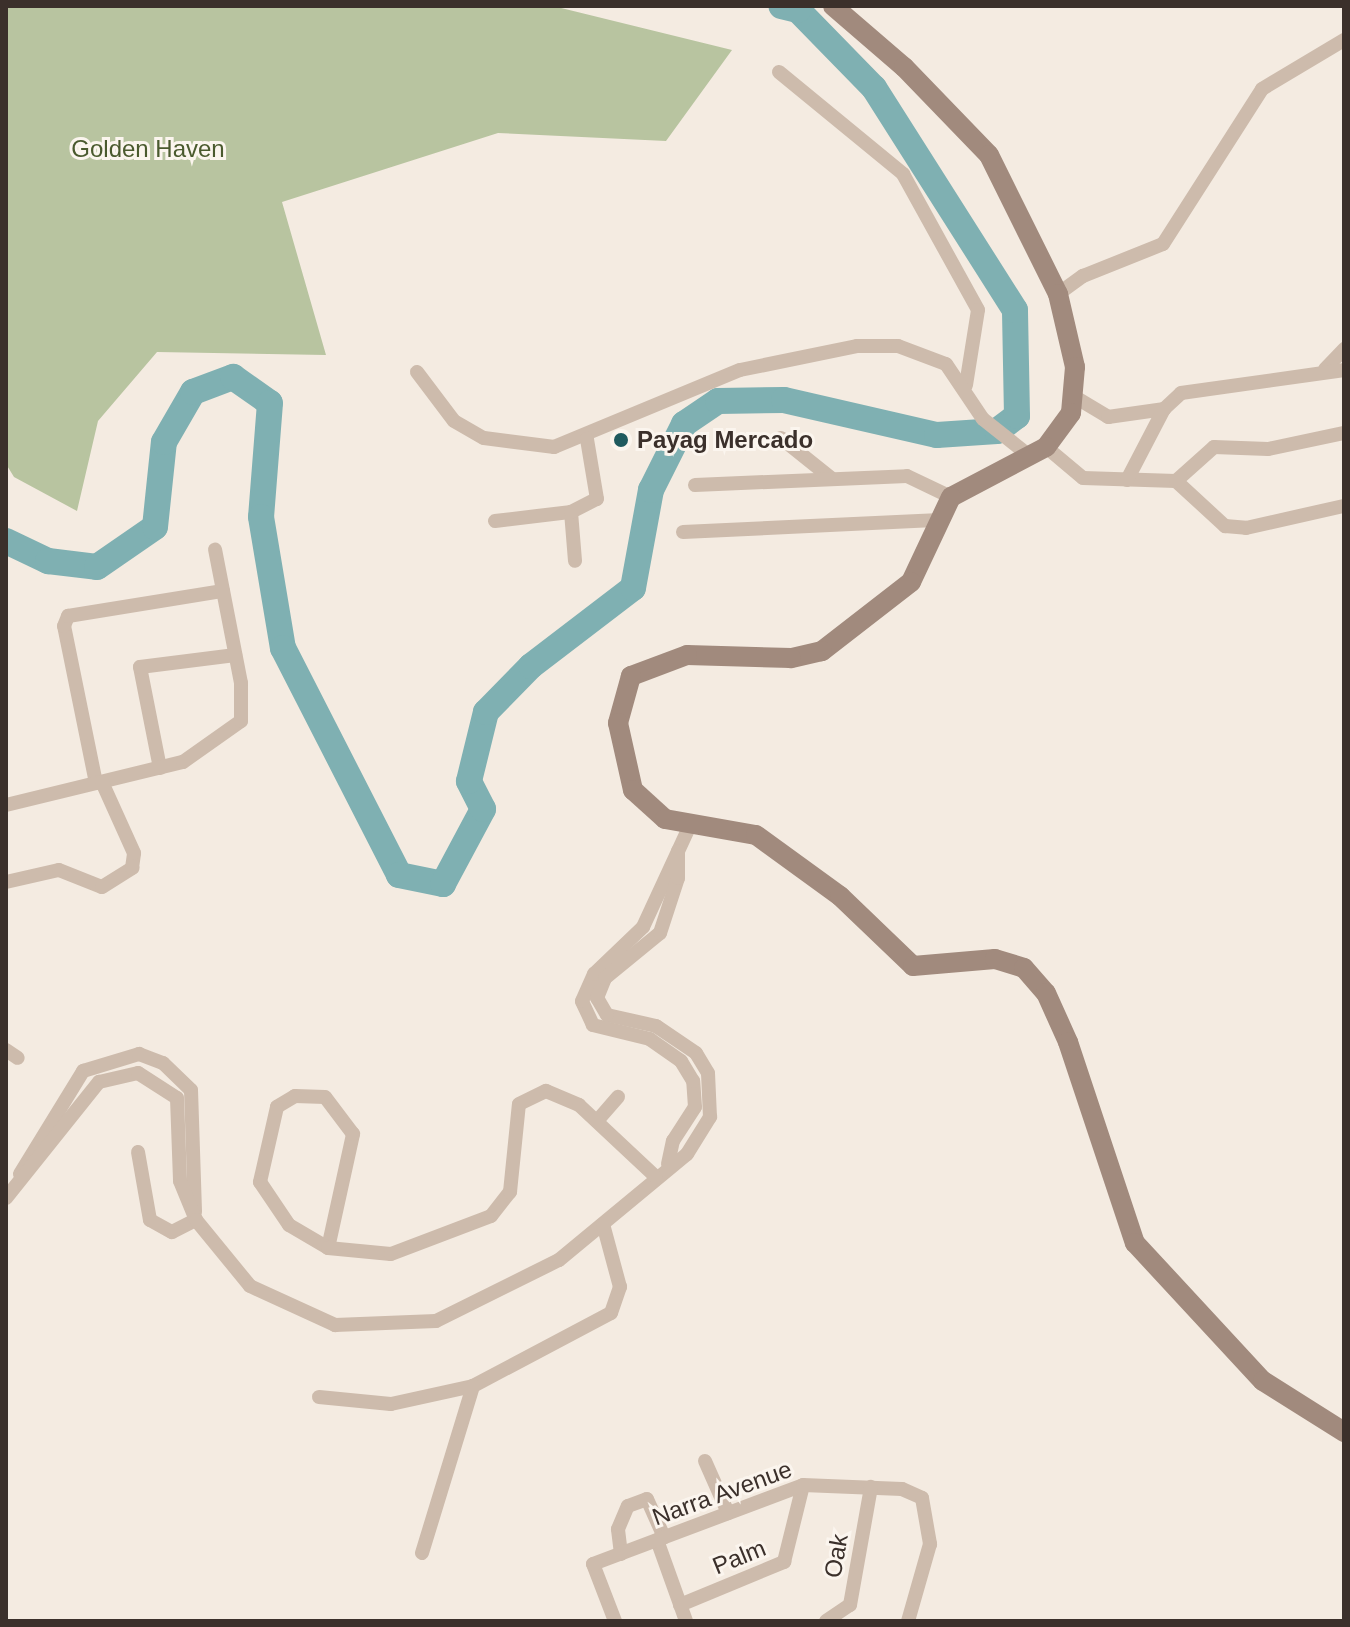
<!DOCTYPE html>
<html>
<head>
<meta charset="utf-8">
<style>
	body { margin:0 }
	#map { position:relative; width:1350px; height:1627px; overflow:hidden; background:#f4ebe1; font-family:Arial,sans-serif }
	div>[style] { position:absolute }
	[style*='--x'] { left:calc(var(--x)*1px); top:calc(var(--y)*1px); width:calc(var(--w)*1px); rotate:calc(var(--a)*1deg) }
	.green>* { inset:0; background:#b8c4a0 }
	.river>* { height:26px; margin:-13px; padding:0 13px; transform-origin:13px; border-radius:13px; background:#7fb0b2 }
	.minor>* { height:14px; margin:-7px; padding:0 7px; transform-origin:7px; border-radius:7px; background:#cdbbac }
	.secondary>* { height:20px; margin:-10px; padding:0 10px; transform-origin:10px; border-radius:10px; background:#a18a7d }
	.dots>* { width:22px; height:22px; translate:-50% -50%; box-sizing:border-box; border:4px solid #fbf5ee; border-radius:50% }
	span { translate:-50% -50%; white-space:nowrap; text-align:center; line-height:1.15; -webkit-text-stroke:6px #fbf5ee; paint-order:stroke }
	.park-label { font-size:24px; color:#4a5a2e }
	.poi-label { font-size:24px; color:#3b302b; font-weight:700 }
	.left { translate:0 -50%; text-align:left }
	.street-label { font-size:24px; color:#3b302b }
	.frame { position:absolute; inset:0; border:8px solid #3b302b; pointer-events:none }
</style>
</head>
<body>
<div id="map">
	<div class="green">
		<i style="clip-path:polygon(6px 6px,553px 6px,732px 50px,666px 141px,498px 133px,282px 202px,326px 355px,157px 352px,98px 421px,77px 511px,14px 477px,6px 464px)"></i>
	</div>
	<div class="river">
		<i style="--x:6;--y:541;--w:47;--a:25.5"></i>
		<i style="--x:48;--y:561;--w:49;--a:7"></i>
		<i style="--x:97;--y:567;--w:70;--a:-34.6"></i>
		<i style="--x:155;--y:527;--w:85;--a:-84"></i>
		<i style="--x:164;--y:442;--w:58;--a:-59.9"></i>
		<i style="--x:193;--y:392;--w:43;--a:-20.6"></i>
		<i style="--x:233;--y:377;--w:45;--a:35.1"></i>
		<i style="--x:270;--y:403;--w:114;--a:94.5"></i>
		<i style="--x:261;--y:517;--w:133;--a:80.5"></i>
		<i style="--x:283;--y:648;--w:255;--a:62.9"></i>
		<i style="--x:399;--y:875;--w:45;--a:11.6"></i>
		<i style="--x:443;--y:884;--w:85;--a:-61.9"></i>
		<i style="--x:483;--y:809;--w:31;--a:-117"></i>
		<i style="--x:469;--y:781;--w:71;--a:-76.2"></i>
		<i style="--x:486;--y:712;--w:64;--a:-45.6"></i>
		<i style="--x:531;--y:666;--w:128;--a:-37.4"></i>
		<i style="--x:633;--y:588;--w:100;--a:-79.6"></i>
		<i style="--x:651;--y:490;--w:74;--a:-63.4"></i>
		<i style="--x:684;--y:424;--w:41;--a:-34.1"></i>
		<i style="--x:718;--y:401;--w:66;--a:-0.9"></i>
		<i style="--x:784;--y:400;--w:157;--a:12.9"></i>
		<i style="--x:937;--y:435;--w:60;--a:-3.8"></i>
		<i style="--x:997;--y:431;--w:25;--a:-37"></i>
		<i style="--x:1017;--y:416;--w:106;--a:-91.1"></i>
		<i style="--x:1015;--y:310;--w:263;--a:-122.4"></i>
		<i style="--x:874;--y:88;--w:109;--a:-134.3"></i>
		<i style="--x:798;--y:10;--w:17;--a:-167"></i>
	</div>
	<div class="minor">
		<i style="--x:779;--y:72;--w:161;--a:39.4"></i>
		<i style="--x:903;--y:174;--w:155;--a:61.1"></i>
		<i style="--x:978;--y:310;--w:76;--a:99.1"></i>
		<i style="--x:1058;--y:294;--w:31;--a:-36"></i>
		<i style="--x:1083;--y:276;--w:86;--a:-21.8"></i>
		<i style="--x:1163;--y:244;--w:184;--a:-57.4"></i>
		<i style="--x:1262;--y:89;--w:96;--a:-30.9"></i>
		<i style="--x:1325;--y:369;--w:28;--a:-46"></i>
		<i style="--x:417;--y:372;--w:61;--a:52.9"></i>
		<i style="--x:454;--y:421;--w:34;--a:30"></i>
		<i style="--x:484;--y:438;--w:71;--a:7.3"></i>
		<i style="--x:554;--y:447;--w:201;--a:-22.5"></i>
		<i style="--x:740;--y:370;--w:119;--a:-11.6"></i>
		<i style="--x:857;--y:346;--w:41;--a:0"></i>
		<i style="--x:898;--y:346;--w:51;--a:20.6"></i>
		<i style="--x:946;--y:364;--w:66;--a:56.1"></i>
		<i style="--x:983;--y:419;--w:61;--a:38.4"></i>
		<i style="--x:1075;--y:397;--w:39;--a:31"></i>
		<i style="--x:1108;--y:417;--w:57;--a:-8.1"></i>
		<i style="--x:781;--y:438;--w:64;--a:38.7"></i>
		<i style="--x:1046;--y:447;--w:48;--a:40"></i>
		<i style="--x:1083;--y:478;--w:93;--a:1.8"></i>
		<i style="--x:1176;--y:481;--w:67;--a:42.6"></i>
		<i style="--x:1225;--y:526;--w:21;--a:5"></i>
		<i style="--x:1246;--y:528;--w:100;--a:-12.7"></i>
		<i style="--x:1127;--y:480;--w:80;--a:-62.5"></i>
		<i style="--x:1164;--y:409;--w:23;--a:-43"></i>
		<i style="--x:1181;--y:393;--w:165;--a:-8"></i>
		<i style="--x:1176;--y:481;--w:51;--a:-41.8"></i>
		<i style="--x:1214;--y:447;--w:54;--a:2.1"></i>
		<i style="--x:1268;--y:449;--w:78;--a:-11.9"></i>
		<i style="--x:695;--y:485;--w:212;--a:-2.4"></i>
		<i style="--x:907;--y:476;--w:49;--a:25.5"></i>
		<i style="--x:571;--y:512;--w:49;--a:85.3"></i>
		<i style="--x:495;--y:521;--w:77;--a:-6.8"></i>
		<i style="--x:571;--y:512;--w:29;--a:-27"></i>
		<i style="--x:597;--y:499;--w:61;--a:-99.5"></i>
		<i style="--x:683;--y:532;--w:252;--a:-2.7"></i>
		<i style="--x:160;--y:768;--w:103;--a:-101.2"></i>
		<i style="--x:140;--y:667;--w:96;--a:-7.2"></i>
		<i style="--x:96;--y:783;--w:160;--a:-101.5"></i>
		<i style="--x:64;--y:626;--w:11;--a:-68"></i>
		<i style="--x:68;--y:616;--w:157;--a:-9.2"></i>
		<i style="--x:6;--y:805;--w:182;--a:-13.7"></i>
		<i style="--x:183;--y:762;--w:71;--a:-35.3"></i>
		<i style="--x:241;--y:721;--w:38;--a:-90"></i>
		<i style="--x:241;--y:683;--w:136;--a:-101"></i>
		<i style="--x:6;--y:882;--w:54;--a:-12.8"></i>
		<i style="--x:59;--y:870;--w:46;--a:21.6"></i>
		<i style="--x:102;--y:887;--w:36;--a:-32"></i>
		<i style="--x:132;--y:868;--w:15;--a:-82"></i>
		<i style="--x:134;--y:853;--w:78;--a:-114.3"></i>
		<i style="--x:6;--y:1050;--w:14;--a:34"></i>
		<i style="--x:597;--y:1121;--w:32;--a:-49"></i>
		<i style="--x:138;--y:1152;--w:69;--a:80"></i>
		<i style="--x:150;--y:1220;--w:25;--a:29"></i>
		<i style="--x:172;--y:1232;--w:27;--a:-27"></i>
		<i style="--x:668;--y:1164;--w:24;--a:-78"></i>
		<i style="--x:673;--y:1141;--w:40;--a:-57.1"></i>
		<i style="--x:695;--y:1107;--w:26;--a:-94"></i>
		<i style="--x:693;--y:1081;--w:23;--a:-121"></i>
		<i style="--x:681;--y:1061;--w:38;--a:-145"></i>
		<i style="--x:650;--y:1039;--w:59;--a:-166.2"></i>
		<i style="--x:593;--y:1025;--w:26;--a:-115"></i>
		<i style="--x:582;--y:1001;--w:30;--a:-66"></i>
		<i style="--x:594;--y:974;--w:68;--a:-43.8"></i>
		<i style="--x:643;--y:927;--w:115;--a:-65.2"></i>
		<i style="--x:20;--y:1174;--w:121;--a:-58.5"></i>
		<i style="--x:83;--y:1071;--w:59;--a:-16.9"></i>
		<i style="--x:139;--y:1054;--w:26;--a:21"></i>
		<i style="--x:163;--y:1063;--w:39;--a:44"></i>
		<i style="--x:191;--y:1090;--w:122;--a:88.1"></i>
		<i style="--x:6;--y:1198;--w:149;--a:-51.3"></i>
		<i style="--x:99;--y:1082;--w:40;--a:-13"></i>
		<i style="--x:138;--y:1073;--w:46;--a:32.7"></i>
		<i style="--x:177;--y:1098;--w:83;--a:87.9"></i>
		<i style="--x:180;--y:1181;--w:42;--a:67.7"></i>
		<i style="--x:196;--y:1220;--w:85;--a:50.7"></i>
		<i style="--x:250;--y:1286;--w:94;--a:24.6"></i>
		<i style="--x:335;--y:1325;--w:101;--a:-2.3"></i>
		<i style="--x:436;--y:1321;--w:137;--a:-26.4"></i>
		<i style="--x:559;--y:1260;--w:166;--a:-39.6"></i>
		<i style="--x:687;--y:1154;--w:44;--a:-58.1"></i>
		<i style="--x:710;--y:1117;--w:44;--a:-92.6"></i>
		<i style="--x:708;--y:1073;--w:23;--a:-121"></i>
		<i style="--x:696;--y:1053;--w:48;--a:-146"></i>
		<i style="--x:656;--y:1026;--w:50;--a:-167.3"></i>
		<i style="--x:607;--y:1015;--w:20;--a:-120"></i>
		<i style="--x:597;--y:998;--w:22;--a:-68"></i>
		<i style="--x:605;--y:978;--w:71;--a:-39.3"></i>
		<i style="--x:660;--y:933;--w:58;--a:-71.9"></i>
		<i style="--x:678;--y:878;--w:27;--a:-90"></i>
		<i style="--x:328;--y:1248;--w:117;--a:-77.6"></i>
		<i style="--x:353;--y:1134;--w:46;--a:-127.1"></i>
		<i style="--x:325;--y:1097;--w:30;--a:-178"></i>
		<i style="--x:295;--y:1096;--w:21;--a:149"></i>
		<i style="--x:277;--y:1107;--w:77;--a:102.8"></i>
		<i style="--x:260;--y:1182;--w:52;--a:56"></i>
		<i style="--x:289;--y:1225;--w:45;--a:30.5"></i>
		<i style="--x:328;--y:1248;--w:63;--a:5.4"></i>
		<i style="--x:391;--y:1254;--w:107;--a:-20.8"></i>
		<i style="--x:491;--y:1216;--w:31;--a:-52"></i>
		<i style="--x:510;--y:1192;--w:88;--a:-84.2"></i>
		<i style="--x:519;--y:1104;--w:30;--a:-26"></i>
		<i style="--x:546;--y:1091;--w:36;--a:23"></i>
		<i style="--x:579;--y:1105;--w:105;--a:43.1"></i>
		<i style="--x:319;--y:1397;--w:72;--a:5.6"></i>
		<i style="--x:391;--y:1404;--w:84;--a:-12.4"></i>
		<i style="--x:473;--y:1386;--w:156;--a:-27.9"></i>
		<i style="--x:611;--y:1313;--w:28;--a:-71"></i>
		<i style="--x:620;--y:1287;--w:65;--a:-105.1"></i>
		<i style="--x:705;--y:1461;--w:57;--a:66.1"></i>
		<i style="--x:657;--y:1540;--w:86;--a:70.3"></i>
		<i style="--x:422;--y:1553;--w:175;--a:-73"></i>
		<i style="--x:621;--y:1554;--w:25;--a:-97"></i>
		<i style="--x:618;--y:1529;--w:25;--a:-67"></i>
		<i style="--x:628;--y:1506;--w:20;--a:-20"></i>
		<i style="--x:647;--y:1499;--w:42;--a:65.9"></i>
		<i style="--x:680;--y:1605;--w:113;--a:-22.5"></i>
		<i style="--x:784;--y:1562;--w:79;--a:-76.1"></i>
		<i style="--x:615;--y:1621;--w:61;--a:-111.1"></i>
		<i style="--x:593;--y:1564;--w:224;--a:-20.6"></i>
		<i style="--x:803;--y:1485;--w:99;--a:2.3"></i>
		<i style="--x:902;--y:1489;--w:22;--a:24"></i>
		<i style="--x:922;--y:1498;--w:47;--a:80.1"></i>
		<i style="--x:930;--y:1544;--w:80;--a:105.9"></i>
		<i style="--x:826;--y:1621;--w:29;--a:-34"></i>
		<i style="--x:850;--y:1605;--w:120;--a:-79.9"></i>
	</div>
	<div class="secondary">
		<i style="--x:833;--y:6;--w:94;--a:40.7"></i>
		<i style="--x:904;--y:67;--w:122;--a:46"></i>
		<i style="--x:989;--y:155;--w:155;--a:63.6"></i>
		<i style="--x:1058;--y:294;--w:75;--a:76.9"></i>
		<i style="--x:1075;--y:367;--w:46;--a:95"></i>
		<i style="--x:1071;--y:413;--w:42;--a:126.3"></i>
		<i style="--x:1046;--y:447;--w:107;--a:152.2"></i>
		<i style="--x:951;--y:497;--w:94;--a:115.2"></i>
		<i style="--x:911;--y:582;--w:113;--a:142.2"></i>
		<i style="--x:822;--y:651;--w:32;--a:167"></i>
		<i style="--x:791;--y:658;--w:104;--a:-178.3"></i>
		<i style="--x:687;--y:655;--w:60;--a:159.4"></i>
		<i style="--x:631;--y:676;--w:49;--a:105.5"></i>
		<i style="--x:618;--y:723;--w:69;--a:77.4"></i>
		<i style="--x:633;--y:790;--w:43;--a:42.2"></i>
		<i style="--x:665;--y:819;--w:92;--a:10"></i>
		<i style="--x:756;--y:835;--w:104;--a:36"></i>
		<i style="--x:840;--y:896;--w:101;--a:43.8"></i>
		<i style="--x:913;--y:966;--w:82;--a:-4.9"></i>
		<i style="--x:995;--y:959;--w:30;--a:17"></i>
		<i style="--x:1024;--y:968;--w:33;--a:49"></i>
		<i style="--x:1046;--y:993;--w:54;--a:65.8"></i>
		<i style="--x:1068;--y:1042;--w:212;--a:71.6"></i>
		<i style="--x:1135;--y:1243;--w:188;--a:47.2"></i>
		<i style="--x:1263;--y:1381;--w:96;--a:32.2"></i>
	</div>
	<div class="dots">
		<i style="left:621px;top:440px;background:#1f5a5e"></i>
	</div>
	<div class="park-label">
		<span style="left:148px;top:149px">Golden Haven</span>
	</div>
	<div class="poi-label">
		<span class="left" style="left:637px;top:440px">Payag Mercado</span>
	</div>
	<div class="street-label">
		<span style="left:722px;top:1493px;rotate:-20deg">Narra Avenue</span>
		<span style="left:836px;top:1556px;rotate:-80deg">Oak</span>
		<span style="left:739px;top:1557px;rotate:-22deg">Palm</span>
	</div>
	<div class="frame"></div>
</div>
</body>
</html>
